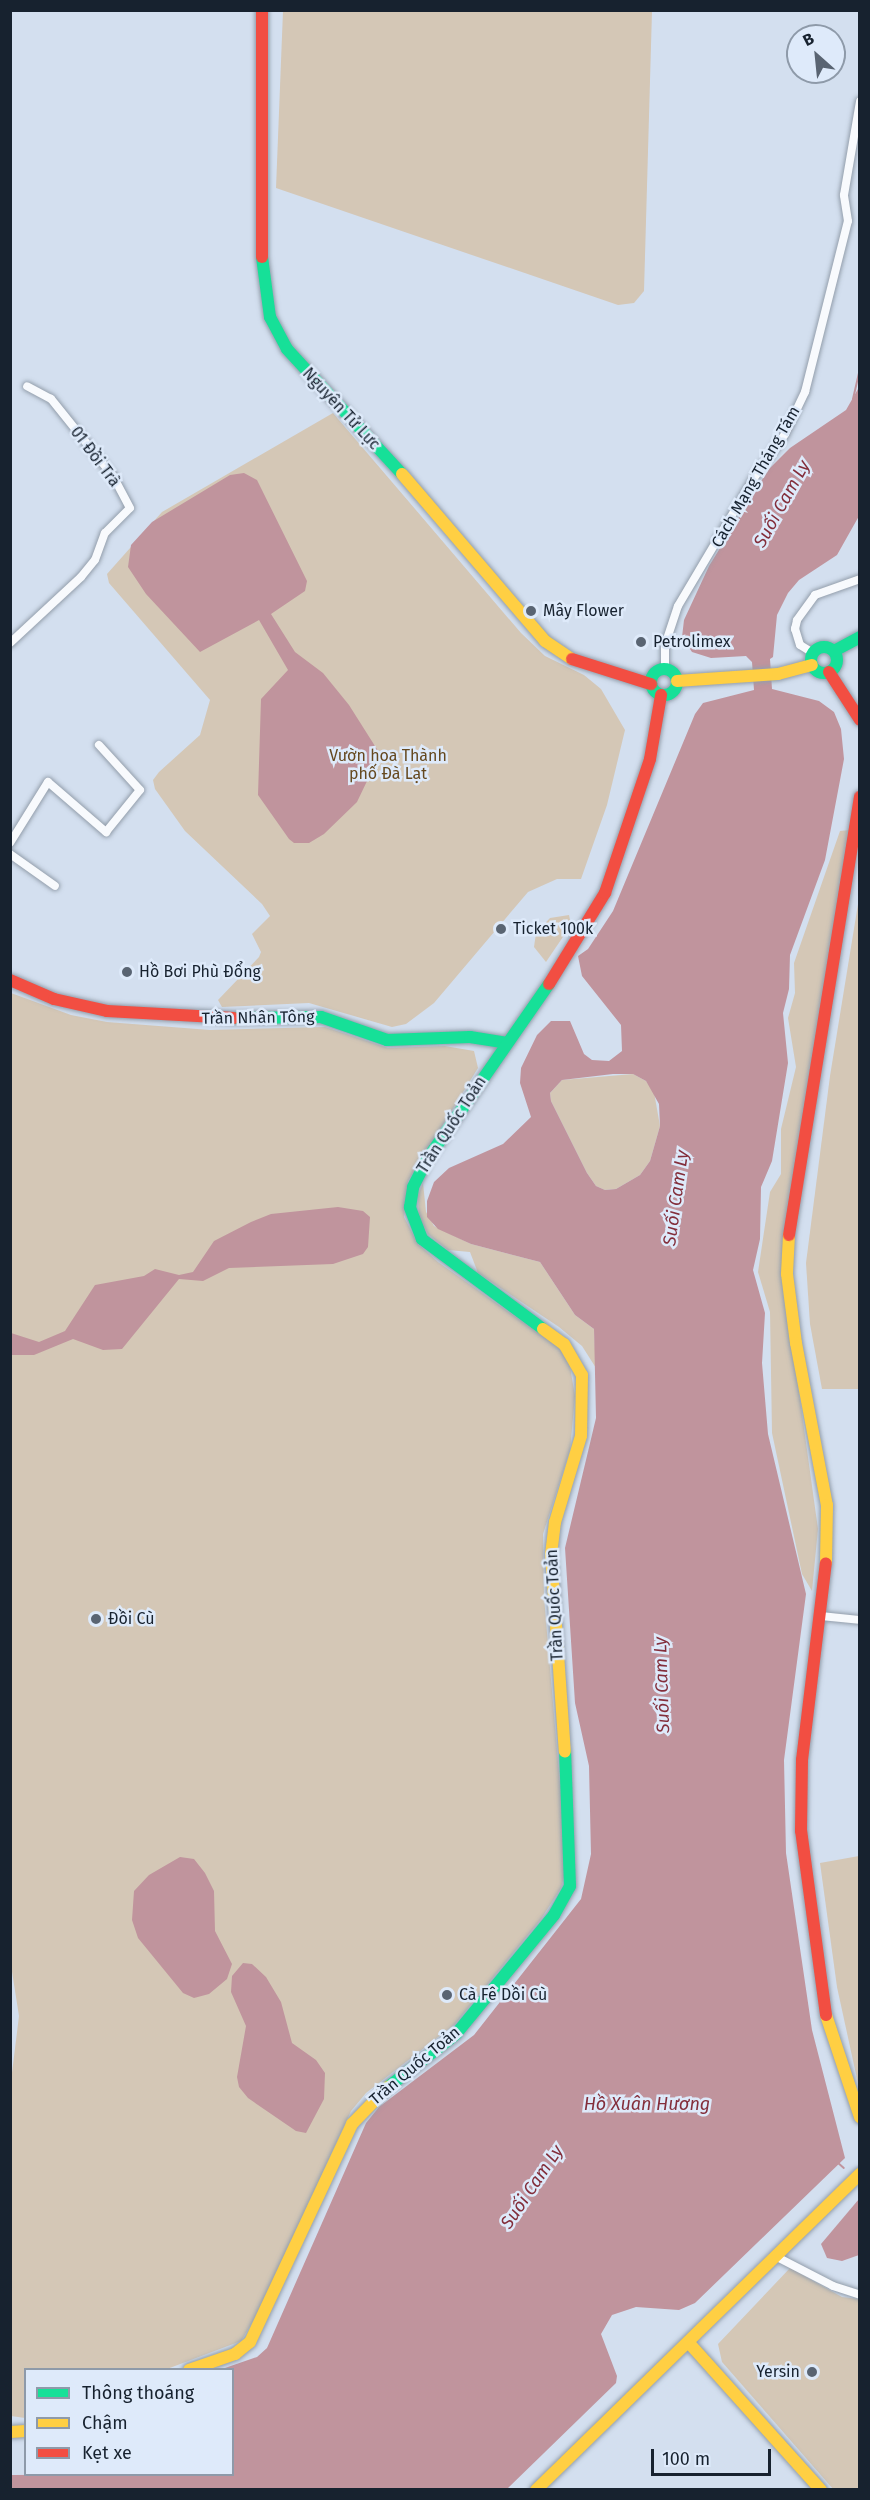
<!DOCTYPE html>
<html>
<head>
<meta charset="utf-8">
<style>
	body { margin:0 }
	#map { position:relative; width:870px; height:2500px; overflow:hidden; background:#d3dfef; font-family:"Fira Sans",sans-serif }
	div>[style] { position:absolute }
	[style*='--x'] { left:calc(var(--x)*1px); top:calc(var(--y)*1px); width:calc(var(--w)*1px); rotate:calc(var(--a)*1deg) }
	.green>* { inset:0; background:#d4c7b6 }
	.water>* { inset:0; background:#c0949d }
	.stream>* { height:2px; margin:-1px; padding:0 1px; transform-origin:1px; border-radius:1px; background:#c0949d }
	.roads { filter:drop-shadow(0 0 2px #939eab) drop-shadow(0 0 2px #939eab) }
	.street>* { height:8px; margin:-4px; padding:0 4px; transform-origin:4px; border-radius:4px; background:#f8fafd }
	.fast>* { height:12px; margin:-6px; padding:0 6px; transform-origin:6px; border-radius:6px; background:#16e098 }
	.fast>.ring { margin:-6px; padding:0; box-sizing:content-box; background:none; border:12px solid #16e098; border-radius:50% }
	.slow>* { height:12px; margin:-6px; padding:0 6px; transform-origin:6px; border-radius:6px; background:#ffcf43 }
	.jam>* { height:12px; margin:-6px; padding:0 6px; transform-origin:6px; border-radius:6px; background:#f24e42 }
	.dots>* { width:16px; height:16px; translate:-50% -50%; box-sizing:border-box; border:3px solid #deeafa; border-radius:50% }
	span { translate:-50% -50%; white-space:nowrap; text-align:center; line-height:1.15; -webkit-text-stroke:5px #deeafa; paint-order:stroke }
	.street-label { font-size:16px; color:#17222f }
	.poi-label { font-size:16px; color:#17222f }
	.left { translate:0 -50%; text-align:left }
	.right { translate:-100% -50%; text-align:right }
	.park-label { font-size:16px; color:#65481e }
	.water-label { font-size:18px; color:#832e3b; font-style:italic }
	.frame { position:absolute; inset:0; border:12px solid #17222f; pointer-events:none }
	.legend { position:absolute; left:24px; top:2368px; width:210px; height:108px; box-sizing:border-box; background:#deeafa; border:2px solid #8e9aa9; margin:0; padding:8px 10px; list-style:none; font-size:18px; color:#17222f }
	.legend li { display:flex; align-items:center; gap:12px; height:30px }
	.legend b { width:30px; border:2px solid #8e9aa9 }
	.north { position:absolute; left:786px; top:24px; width:60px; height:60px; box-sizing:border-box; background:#deeafa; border:2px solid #8e9aa9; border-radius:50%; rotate:333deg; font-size:16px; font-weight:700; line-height:24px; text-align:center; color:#17222f }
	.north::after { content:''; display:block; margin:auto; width:21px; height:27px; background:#596472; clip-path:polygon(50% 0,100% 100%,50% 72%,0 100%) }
	.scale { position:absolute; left:651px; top:2449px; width:120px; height:27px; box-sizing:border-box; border:3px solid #17222f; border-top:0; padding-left:8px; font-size:18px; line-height:21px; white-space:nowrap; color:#17222f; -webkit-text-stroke:4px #deeafa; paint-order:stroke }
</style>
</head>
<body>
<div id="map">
	<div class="green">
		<i style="clip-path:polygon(283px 11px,652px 11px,644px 291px,634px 303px,618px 305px,276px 188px)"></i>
		<i style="clip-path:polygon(333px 413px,521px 633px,545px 656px,584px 675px,601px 689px,625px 730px,607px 805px,581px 879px,557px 879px,528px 892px,434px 1003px,406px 1024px,392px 1027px,309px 1003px,222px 1007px,218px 1000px,259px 957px,261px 952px,252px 934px,270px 916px,262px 904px,185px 831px,155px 789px,153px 780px,159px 772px,200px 735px,210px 700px,109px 583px,107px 574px,162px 512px)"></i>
		<i style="clip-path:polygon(850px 830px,786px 1299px,818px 1529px,812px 1591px,802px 1574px,772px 1433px,770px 1312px,758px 1272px,770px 1192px,781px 1174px,781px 1129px,796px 1067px,788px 1018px,795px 993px,794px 963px,840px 831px)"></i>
		<i style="clip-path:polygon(859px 898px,859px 1389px,822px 1389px,810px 1324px,806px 1263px,830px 1076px)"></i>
		<i style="clip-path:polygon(569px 915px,571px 925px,546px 962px,534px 947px,536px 933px,550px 918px)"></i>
		<i style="clip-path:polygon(11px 993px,71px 1015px,107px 1022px,210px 1030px,325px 1027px,388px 1048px,445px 1046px,474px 1051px,478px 1068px,408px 1181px,404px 1217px,418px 1244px,438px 1262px,561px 1349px,569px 1361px,575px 1396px,570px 1450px,543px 1534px,544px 1597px,562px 1809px,564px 1876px,561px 1888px,541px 1919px,455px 2024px,366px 2093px,351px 2111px,258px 2313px,241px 2341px,167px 2369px,26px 2370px,25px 2418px,11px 2416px,10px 2089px,19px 2016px,10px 1959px)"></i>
		<i style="clip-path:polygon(633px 1074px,646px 1081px,654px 1092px,660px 1126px,650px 1161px,640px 1175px,616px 1189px,605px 1190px,596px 1186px,587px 1173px,551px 1101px,550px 1093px,562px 1080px)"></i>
		<i style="clip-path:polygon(423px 1183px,426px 1212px,434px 1226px,471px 1244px,540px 1262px,575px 1315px,594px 1329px,596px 1368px,582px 1346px,559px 1327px,478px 1273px,470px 1252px,448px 1250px,428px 1234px,419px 1218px,418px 1195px)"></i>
		<i style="clip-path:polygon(859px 1856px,860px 1856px,859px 2088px,837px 1987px,820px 1863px)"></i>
		<i style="clip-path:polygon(790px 2268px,842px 2297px,859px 2299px,859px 2489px,833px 2489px,722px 2362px,718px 2344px)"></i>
	</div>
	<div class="water">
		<i style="clip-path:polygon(evenodd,858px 389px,859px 516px,837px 555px,799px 580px,788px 593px,777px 615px,773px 657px,770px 659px,772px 689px,819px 701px,834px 712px,841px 729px,844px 759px,825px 860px,790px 955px,789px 989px,783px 1013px,788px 1063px,772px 1161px,761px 1187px,760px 1239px,753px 1270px,765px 1313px,762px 1363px,768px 1434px,806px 1594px,784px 1760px,786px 1853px,812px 2030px,845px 2158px,695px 2303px,679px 2310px,636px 2307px,612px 2315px,601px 2334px,617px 2376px,616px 2383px,507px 2489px,11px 2490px,10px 2475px,232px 2474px,232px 2370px,222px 2369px,257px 2357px,267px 2348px,366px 2123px,379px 2107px,474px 2035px,581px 1899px,591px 1854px,589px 1766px,575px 1703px,565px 1548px,596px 1418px,594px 1329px,575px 1315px,540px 1262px,471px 1244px,438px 1229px,427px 1217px,427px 1201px,434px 1182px,449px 1168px,503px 1144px,531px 1117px,520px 1083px,521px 1068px,537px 1035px,551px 1021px,570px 1021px,584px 1054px,592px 1060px,609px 1061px,622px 1051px,621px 1025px,582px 976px,578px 956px,588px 949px,613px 911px,695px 714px,703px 703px,754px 690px,752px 662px,746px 656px,711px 658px,692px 652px,682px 637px,684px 620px,709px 566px,768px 470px,790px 448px,846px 410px,858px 389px,613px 1074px,633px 1074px,646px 1081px,659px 1104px,660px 1126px,650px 1161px,640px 1175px,616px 1189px,605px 1190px,596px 1186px,587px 1173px,551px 1101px,550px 1093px,562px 1080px,613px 1074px)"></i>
		<i style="clip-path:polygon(244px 473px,257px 480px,307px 581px,305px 591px,271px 614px,295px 652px,323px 673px,349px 705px,380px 754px,357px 802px,324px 834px,309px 843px,294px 843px,289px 839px,258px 795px,261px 699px,288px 670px,259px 620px,200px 652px,146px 594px,128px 567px,131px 545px,152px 522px,230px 475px)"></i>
		<i style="clip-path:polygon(338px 1207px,363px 1211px,370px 1217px,368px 1247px,363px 1254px,333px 1264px,229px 1268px,203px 1281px,179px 1279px,122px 1349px,103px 1350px,73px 1339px,34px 1355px,11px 1355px,11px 1333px,39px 1342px,65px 1331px,95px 1285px,144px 1276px,155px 1269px,179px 1275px,193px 1272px,214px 1241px,251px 1222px,271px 1214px)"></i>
		<i style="clip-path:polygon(180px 1857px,194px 1859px,205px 1873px,214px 1891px,215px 1931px,232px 1964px,227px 1979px,209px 1994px,194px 1998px,183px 1993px,138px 1938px,132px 1920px,134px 1891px,149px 1875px)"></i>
		<i style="clip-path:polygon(243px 1963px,252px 1964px,266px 1977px,281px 2002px,292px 2043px,316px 2060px,325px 2073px,324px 2099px,306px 2133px,296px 2131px,248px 2098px,239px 2087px,237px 2077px,246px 2026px,231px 1992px,232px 1976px)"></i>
		<i style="clip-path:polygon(859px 2199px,859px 2255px,842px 2261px,827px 2258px,821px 2244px)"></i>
	</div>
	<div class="stream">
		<i style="--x:853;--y:399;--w:31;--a:-77"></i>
		<i style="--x:837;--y:2162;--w:9;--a:41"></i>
	</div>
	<div class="roads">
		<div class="street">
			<i style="--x:10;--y:643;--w:97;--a:-42.9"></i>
			<i style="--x:81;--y:577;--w:22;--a:-51"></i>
			<i style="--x:95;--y:560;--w:29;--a:-70"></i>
			<i style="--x:105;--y:533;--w:35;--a:-45"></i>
			<i style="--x:130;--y:508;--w:36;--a:-118"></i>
			<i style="--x:113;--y:476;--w:99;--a:-128.8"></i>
			<i style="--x:51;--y:399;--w:27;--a:-152"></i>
			<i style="--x:813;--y:653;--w:15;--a:-148"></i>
			<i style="--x:800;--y:645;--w:17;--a:-107"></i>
			<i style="--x:795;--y:629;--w:9;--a:-77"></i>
			<i style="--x:797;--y:620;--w:31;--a:-54"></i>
			<i style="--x:815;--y:595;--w:48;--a:-19.6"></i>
			<i style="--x:665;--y:669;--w:24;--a:-90"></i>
			<i style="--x:665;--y:645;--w:41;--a:-71.6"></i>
			<i style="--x:678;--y:606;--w:149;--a:-59.3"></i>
			<i style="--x:754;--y:478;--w:54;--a:-54.8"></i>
			<i style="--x:785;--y:434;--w:47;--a:-64.5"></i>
			<i style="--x:805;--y:392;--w:176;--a:-75.9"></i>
			<i style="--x:848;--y:221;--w:26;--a:-99"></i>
			<i style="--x:844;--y:195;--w:95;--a:-80.3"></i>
			<i style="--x:10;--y:843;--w:72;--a:-58.1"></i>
			<i style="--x:48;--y:782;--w:77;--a:40.8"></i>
			<i style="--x:106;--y:832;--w:54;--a:-51"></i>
			<i style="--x:140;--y:790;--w:61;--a:-132.3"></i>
			<i style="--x:10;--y:854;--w:55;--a:35.4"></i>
			<i style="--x:820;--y:1616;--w:40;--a:5.7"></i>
			<i style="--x:775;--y:2256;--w:65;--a:27.3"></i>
			<i style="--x:833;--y:2286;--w:28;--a:18"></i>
		</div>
		<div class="fast">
			<i style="--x:262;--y:257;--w:61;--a:82.4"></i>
			<i style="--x:270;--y:317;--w:36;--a:62"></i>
			<i style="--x:287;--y:349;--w:170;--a:47.4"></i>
			<i class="ring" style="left:811px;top:647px;width:14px;height:14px"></i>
			<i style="--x:834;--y:651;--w:30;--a:-28"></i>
			<i class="ring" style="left:651px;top:669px;width:14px;height:14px"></i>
			<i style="--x:234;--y:1018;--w:87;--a:-0.7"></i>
			<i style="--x:321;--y:1017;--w:70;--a:19.2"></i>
			<i style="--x:387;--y:1040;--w:83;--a:-2.1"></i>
			<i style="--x:470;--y:1037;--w:36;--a:9"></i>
			<i style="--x:543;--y:1329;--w:151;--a:-143.4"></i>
			<i style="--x:422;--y:1239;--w:34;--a:-111"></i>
			<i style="--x:410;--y:1207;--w:20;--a:-81"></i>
			<i style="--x:413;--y:1187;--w:33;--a:-63"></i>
			<i style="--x:428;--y:1158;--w:212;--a:-55.2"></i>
			<i style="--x:388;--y:2087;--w:86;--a:-37.9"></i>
			<i style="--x:456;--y:2034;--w:154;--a:-50.5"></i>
			<i style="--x:554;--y:1915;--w:33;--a:-61"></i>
			<i style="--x:570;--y:1886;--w:134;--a:-92.1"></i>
		</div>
		<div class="slow">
			<i style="--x:402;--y:474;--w:220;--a:49.4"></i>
			<i style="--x:545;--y:641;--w:32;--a:34"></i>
			<i style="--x:677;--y:681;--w:101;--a:-4"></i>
			<i style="--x:778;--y:674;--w:35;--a:-15"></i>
			<i style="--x:789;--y:1235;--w:39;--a:93"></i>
			<i style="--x:787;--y:1274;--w:70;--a:82.6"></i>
			<i style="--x:796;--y:1343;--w:165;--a:79.2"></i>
			<i style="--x:827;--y:1505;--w:58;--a:91"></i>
			<i style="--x:543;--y:1329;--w:26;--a:36"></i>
			<i style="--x:564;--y:1344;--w:36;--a:60"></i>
			<i style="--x:582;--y:1375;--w:61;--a:90.9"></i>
			<i style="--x:581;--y:1436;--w:90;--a:106.8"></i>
			<i style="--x:555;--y:1522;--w:32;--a:97"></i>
			<i style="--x:551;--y:1554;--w:198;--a:86"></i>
			<i style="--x:826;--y:2015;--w:108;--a:71.6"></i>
			<i style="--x:689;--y:2343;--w:198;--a:48.1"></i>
			<i style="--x:189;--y:2370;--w:49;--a:-19.2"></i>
			<i style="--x:235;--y:2354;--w:19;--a:-39"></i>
			<i style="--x:250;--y:2342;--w:241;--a:-64.9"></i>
			<i style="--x:352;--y:2124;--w:52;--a:-45.8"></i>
			<i style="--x:10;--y:2432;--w:16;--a:-4"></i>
			<i style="--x:536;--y:2490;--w:453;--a:-44.3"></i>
		</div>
		<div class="jam">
			<i style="--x:262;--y:10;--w:247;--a:90"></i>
			<i style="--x:572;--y:659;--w:83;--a:17.6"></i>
			<i style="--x:829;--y:672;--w:57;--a:57.1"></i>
			<i style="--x:10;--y:980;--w:48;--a:23.4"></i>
			<i style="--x:54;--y:999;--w:54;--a:12.8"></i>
			<i style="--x:107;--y:1011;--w:127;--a:3.2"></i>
			<i style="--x:549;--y:984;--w:107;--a:-58.4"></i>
			<i style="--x:605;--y:893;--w:141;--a:-71.4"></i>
			<i style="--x:650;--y:759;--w:65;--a:-80.2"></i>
			<i style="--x:789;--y:1235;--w:444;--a:-80.8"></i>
			<i style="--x:826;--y:2015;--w:186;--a:-97.7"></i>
			<i style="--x:801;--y:1831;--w:71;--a:-89.2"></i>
			<i style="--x:802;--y:1760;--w:198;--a:-83.1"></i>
		</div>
	</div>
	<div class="dots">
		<i style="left:531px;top:611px;background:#596472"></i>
		<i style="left:641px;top:642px;background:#596472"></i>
		<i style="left:501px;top:929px;background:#596472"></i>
		<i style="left:127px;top:972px;background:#596472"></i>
		<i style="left:96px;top:1619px;background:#596472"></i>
		<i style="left:447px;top:1995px;background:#596472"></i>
		<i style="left:812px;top:2372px;background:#596472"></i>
	</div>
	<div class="street-label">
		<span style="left:341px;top:409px;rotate:47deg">Nguyên Tử Lực</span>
		<span style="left:95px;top:457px;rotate:53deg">01 Đồi Trà</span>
		<span style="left:756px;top:477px;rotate:-60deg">Cách Mạng Tháng Tám</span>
		<span style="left:258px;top:1018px;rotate:-1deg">Trần Nhân Tông</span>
		<span style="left:452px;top:1125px;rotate:-57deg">Trần Quốc Toản</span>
		<span style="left:555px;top:1605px;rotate:-93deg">Trần Quốc Toản</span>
		<span style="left:415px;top:2066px;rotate:-40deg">Trần Quốc Toản</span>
	</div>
	<div class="poi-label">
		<span class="left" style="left:543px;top:611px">Mây Flower</span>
		<span class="left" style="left:653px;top:642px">Petrolimex</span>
		<span class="left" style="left:513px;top:929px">Ticket 100k</span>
		<span class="left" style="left:139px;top:972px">Hồ Bơi Phù Đổng</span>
		<span class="left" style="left:108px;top:1619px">Đồi Cù</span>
		<span class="left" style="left:459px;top:1995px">Cà Fê Dồi Cù</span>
		<span class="right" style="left:800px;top:2372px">Yersin</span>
	</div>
	<div class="park-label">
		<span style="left:388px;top:765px">Vườn hoa Thành<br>phố Đà Lạt</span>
	</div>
	<div class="water-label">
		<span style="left:782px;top:504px;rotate:-61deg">Suối Cam Ly</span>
		<span style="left:676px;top:1198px;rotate:-82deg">Suối Cam Ly</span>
		<span style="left:662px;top:1685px;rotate:-92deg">Suối Cam Ly</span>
		<span style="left:647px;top:2104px">Hồ Xuân Hương</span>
		<span style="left:532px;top:2187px;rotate:-56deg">Suối Cam Ly</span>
	</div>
	<div class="frame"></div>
	<ul class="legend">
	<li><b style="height:8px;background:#16e098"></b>Thông thoáng</li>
	<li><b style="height:8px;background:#ffcf43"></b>Chậm</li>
	<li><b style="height:8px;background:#f24e42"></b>Kẹt xe</li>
	</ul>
	<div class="north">B</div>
	<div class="scale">100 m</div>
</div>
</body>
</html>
